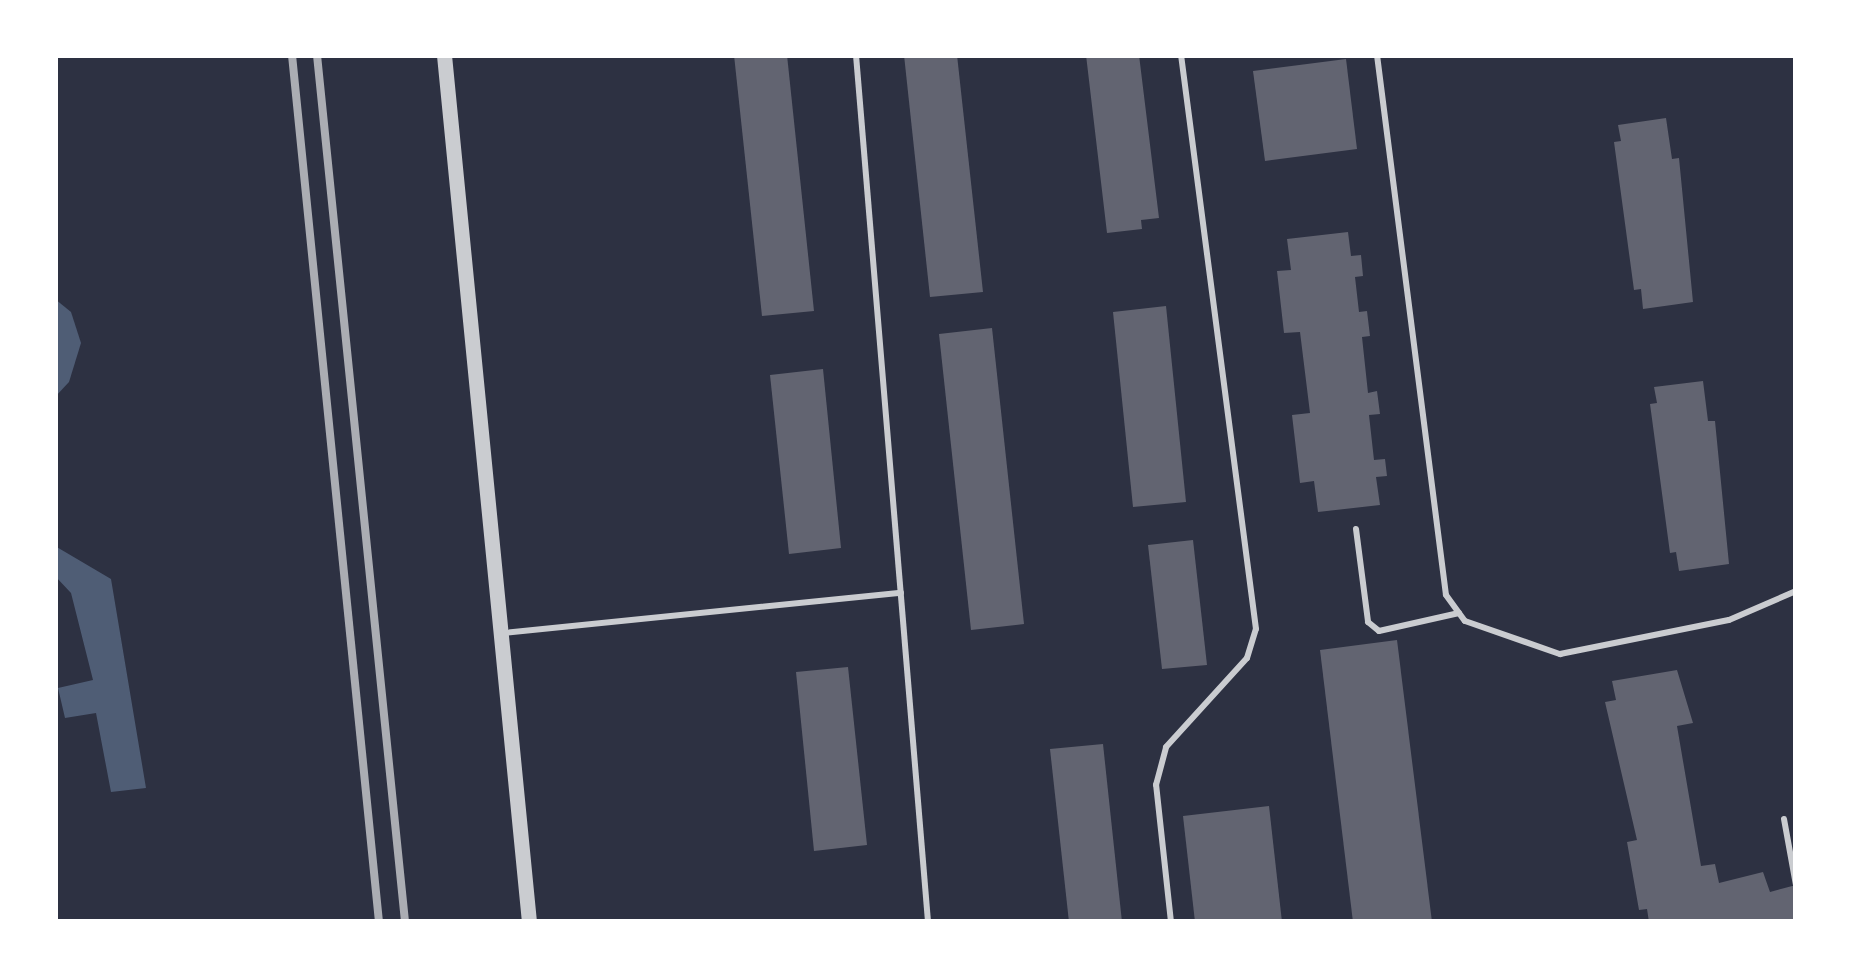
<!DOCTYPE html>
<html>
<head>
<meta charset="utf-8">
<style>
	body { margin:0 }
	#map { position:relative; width:1851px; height:977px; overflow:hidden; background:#2d3142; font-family:"Space Grotesk",sans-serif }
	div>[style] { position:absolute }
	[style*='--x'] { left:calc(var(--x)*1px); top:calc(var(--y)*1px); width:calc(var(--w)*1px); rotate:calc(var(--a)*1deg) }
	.water>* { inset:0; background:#4f5d75 }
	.building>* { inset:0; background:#626471 }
	.service>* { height:6px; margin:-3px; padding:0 3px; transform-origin:3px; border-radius:3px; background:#caccd0 }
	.tertiary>* { height:15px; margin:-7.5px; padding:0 7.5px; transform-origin:7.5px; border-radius:7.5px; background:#caccd0 }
	.rail>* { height:8px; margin:-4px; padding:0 4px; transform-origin:4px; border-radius:4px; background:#abadb3 }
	span { translate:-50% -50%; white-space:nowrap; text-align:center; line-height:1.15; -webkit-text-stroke:8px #fff; paint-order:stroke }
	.frame { position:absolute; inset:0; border:58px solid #fff; pointer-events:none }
</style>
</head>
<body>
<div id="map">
	<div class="water">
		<i style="clip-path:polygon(55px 299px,71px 312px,81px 343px,69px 382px,55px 397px)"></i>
		<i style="clip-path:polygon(55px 546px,111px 579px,146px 788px,111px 792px,96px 713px,65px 718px,58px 688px,93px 680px,71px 593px,55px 576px)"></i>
	</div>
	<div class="building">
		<i style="clip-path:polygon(734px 55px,787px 55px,814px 311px,762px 316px)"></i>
		<i style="clip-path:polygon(904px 55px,957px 55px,983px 292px,930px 297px)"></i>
		<i style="clip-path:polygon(1086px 55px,1139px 55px,1159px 218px,1141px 220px,1142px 229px,1107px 233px)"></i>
		<i style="clip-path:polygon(1346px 59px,1357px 149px,1265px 161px,1253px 71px)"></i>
		<i style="clip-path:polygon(1666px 118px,1672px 159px,1679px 158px,1693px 302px,1643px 309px,1641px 289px,1634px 290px,1614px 142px,1621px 141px,1618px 125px)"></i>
		<i style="clip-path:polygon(1348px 232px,1351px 256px,1361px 255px,1363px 276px,1355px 277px,1359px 312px,1367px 311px,1370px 336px,1362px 337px,1368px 393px,1377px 391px,1380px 414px,1369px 415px,1374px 460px,1385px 459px,1387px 476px,1376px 477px,1380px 505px,1318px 512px,1314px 481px,1300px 483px,1292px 415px,1310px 413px,1300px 332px,1284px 333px,1277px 271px,1291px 270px,1287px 239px)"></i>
		<i style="clip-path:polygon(1166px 306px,1186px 502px,1133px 507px,1113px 312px)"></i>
		<i style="clip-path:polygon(992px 328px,1024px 624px,971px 630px,939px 334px)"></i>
		<i style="clip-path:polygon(823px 369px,841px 548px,789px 554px,770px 375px)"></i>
		<i style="clip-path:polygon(1703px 381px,1708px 421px,1715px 421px,1729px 564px,1679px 571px,1676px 552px,1670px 553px,1650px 404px,1657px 403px,1654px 387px)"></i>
		<i style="clip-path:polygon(1193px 540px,1207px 665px,1162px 669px,1148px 545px)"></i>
		<i style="clip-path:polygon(1397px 640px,1432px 922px,1353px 922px,1320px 650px)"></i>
		<i style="clip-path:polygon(848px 667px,867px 845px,814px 851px,796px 672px)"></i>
		<i style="clip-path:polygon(1677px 670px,1693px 723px,1677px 726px,1701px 866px,1715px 864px,1719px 883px,1763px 872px,1770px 892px,1796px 885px,1796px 922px,1649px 922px,1647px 909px,1639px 910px,1627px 842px,1637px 840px,1605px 702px,1616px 700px,1612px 681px)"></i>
		<i style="clip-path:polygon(1103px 744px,1122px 922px,1069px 922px,1050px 749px)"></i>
		<i style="clip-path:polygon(1269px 806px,1282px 922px,1195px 922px,1183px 816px)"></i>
	</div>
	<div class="service">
		<i style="--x:856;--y:55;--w:870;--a:85.25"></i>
		<i style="--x:1377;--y:55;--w:544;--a:82.72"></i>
		<i style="--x:1446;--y:595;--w:32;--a:54"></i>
		<i style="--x:1465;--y:621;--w:101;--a:19.2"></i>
		<i style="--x:1560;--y:654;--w:172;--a:-11.4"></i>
		<i style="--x:1729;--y:620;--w:73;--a:-23.4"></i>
		<i style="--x:1356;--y:529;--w:94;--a:82.6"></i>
		<i style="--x:1368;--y:622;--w:14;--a:39"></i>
		<i style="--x:1379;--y:631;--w:82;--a:-12.7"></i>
		<i style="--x:504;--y:633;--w:399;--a:-5.8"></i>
		<i style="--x:1784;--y:819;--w:67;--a:79.7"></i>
		<i style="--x:1171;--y:922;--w:138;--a:-96.2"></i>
		<i style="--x:1156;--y:785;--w:39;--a:-75"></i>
		<i style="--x:1166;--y:747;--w:120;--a:-47.7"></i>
		<i style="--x:1247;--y:658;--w:30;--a:-73"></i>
		<i style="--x:1256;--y:629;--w:579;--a:-97.44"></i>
	</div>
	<div class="tertiary">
		<i style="--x:444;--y:55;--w:871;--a:84.4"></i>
	</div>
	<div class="rail">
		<i style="--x:292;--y:55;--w:871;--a:84.27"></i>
		<i style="--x:317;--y:55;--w:871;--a:84.2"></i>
	</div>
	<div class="frame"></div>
</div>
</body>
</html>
